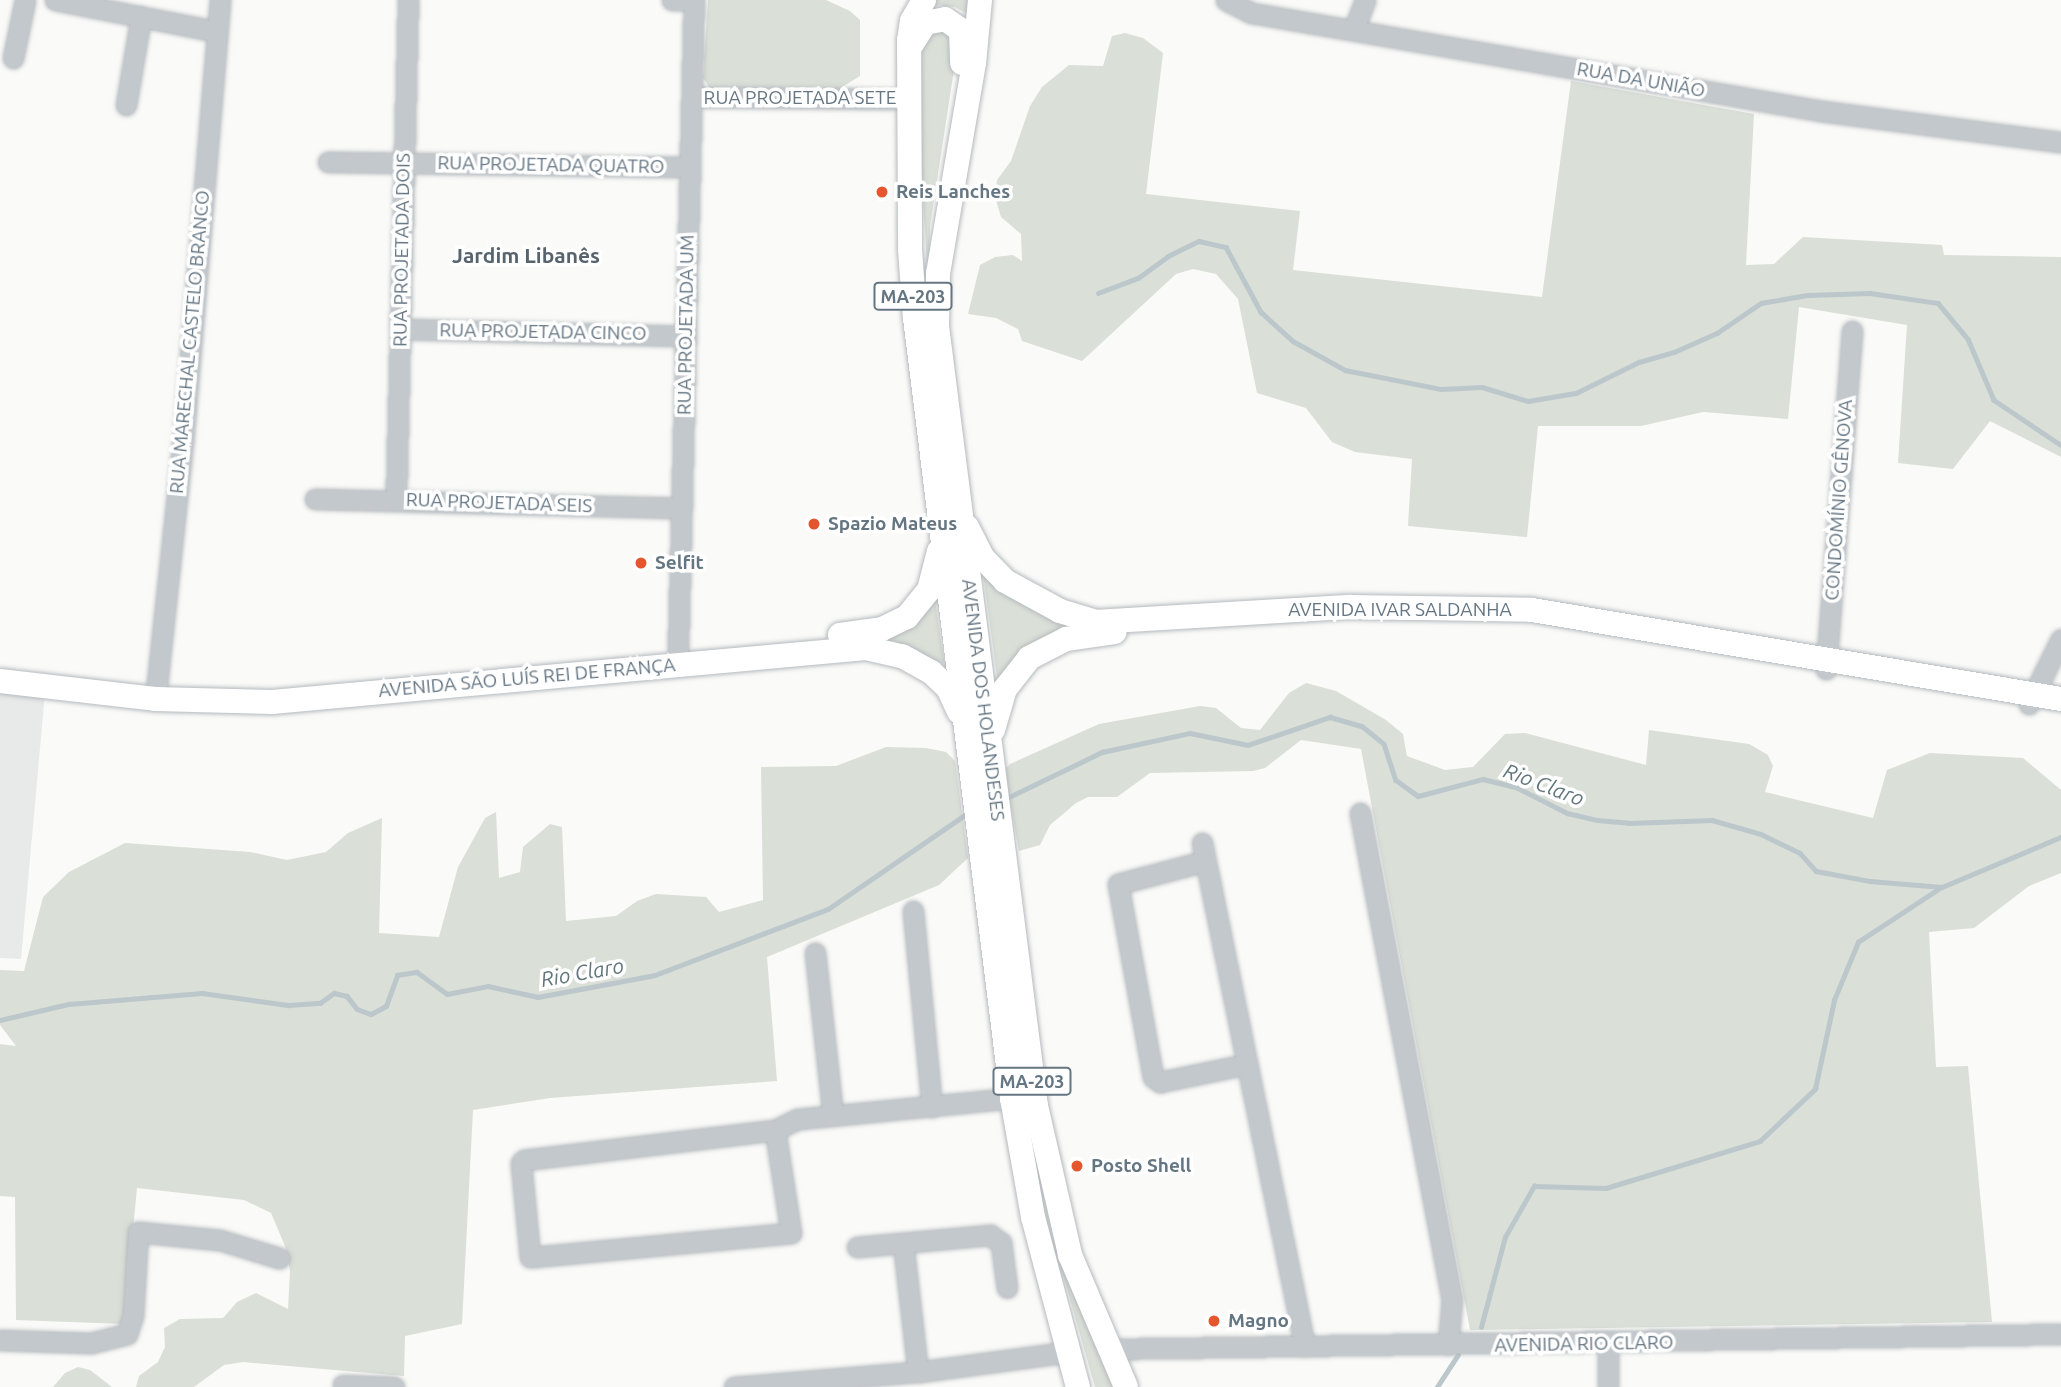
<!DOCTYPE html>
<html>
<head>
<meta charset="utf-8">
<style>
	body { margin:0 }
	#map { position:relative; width:2061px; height:1387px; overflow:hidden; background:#fafaf8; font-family:Ubuntu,sans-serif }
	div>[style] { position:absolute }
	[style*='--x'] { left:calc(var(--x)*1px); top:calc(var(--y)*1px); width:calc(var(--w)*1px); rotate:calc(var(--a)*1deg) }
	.built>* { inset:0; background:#e8e9e9 }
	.green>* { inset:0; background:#dadfd7 }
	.stream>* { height:4.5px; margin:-2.25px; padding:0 2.25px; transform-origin:2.25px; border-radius:2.25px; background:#bbc7cb }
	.roads { filter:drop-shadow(0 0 2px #b5babe) drop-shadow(0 0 2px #b5babe) }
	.minor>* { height:19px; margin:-9.5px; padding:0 9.5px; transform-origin:9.5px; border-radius:9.5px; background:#c3c8cc }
	.major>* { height:24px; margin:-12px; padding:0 12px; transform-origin:12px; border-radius:12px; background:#fff }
	.dots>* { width:19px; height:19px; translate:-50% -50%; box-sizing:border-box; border:4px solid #fff; border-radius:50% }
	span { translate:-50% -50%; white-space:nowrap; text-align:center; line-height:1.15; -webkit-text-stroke:7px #fff; paint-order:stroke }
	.shield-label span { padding:2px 5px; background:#fff; border:2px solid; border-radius:5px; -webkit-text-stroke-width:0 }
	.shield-label { font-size:18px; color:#657683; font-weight:700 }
	.street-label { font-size:19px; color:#657683 }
	.poi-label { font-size:19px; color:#657683; font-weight:700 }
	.left { translate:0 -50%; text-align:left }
	.neighbourhood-label { font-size:21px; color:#57646e; font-weight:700 }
	.water-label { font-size:21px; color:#60757c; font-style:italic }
</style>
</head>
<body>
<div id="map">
	<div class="built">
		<i style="clip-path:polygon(0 687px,45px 693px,21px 959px,0 958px)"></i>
	</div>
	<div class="green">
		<i style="clip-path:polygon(708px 0,826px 0,850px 11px,860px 20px,860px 76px,839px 89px,710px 88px,703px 78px)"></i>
		<i style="clip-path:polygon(934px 0,971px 0,967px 14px,955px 7px,933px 5px)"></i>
		<i style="clip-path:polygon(941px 31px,949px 34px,957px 50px,930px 226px,929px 296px,921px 169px,922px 48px,930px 35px)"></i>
		<i style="clip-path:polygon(1125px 33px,1143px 38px,1163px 53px,1146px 194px,1300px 211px,1293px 270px,1542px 297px,1571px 81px,1754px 114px,1746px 265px,1774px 264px,1803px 237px,1942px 245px,1944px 255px,2061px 257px,2061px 457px,1990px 421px,1953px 469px,1898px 463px,1907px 325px,1799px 307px,1788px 419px,1703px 412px,1641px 426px,1538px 426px,1527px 537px,1408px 526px,1412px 459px,1355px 452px,1332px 442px,1306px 408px,1257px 393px,1238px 299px,1216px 274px,1193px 269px,1176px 274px,1082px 361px,1022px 341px,1018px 329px,996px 318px,968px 314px,980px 265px,995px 257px,1013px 255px,1022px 261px,1021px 234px,1001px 217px,995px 197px,997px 180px,1011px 161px,1030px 106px,1042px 87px,1069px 65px,1103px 66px,1112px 36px)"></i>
		<i style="clip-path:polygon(983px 573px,1077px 623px,999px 679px,997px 677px)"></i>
		<i style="clip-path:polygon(935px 600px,944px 661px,943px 664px,884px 636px)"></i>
		<i style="clip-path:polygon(1306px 683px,1336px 691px,1386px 720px,1403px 734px,1407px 756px,1445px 770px,1473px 767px,1505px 734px,1525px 733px,1646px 765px,1649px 730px,1749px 744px,1768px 755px,1773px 766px,1765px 792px,1873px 818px,1887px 770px,1930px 753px,2023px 758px,2061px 790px,2061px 873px,2029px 886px,1974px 928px,1929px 932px,1936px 1067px,1968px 1066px,1992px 1322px,1470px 1330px,1361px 749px,1301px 740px,1265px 768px,1253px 771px,1150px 773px,1117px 797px,1088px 797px,1076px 803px,1050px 825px,1040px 845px,1019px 851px,1004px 770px,1010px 764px,1099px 724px,1200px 706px,1216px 708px,1241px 728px,1260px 730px,1289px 693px)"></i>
		<i style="clip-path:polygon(886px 747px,926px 748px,946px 752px,955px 761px,968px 858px,939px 885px,767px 957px,777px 1081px,550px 1098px,473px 1110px,462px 1324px,405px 1336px,404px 1376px,243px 1362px,224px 1365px,194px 1387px,136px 1387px,139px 1376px,158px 1362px,165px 1347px,164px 1328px,180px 1319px,223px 1318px,237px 1302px,256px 1293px,288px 1309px,290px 1271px,285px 1246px,271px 1213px,244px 1200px,137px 1188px,124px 1324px,16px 1320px,15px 1197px,0 1196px,0 1044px,16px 1046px,0 1025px,0 970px,24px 971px,43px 897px,69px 872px,125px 843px,250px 852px,287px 860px,326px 852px,348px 833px,382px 818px,379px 933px,439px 937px,458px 867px,485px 818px,496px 812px,499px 878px,520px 872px,523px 847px,550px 824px,562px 827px,566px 921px,616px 916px,637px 901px,656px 894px,706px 897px,719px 912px,763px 900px,761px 767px,836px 766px)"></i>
		<i style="clip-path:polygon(1054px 1243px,1061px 1254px,1115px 1387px,1095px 1387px)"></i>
		<i style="clip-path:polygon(78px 1367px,90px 1370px,112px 1387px,53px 1387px,65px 1373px)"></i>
	</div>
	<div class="stream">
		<i style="--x:1098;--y:293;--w:43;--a:-20.6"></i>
		<i style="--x:1138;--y:278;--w:37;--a:-36"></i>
		<i style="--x:1168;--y:256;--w:34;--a:-26"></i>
		<i style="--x:1199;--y:241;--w:28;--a:13"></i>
		<i style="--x:1226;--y:247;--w:74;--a:61.7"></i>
		<i style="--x:1261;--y:312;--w:43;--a:42.2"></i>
		<i style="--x:1293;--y:341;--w:60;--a:29.1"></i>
		<i style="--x:1345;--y:370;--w:98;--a:11.2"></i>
		<i style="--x:1441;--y:389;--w:41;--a:-2.8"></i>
		<i style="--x:1482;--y:387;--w:48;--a:16.9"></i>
		<i style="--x:1528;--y:401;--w:49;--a:-9.5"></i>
		<i style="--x:1576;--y:393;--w:70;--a:-26.2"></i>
		<i style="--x:1639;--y:362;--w:36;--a:-16"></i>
		<i style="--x:1674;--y:352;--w:47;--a:-23.8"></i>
		<i style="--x:1717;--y:333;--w:53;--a:-34.3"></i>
		<i style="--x:1761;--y:303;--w:48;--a:-9.7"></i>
		<i style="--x:1808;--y:295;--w:62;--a:-1.8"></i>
		<i style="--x:1870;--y:293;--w:69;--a:8.4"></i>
		<i style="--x:1938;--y:303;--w:47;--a:50.2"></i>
		<i style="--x:1968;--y:339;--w:66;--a:66.9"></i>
		<i style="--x:1994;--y:400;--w:81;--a:33.9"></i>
		<i style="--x:1007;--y:798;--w:106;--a:-25.8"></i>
		<i style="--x:1102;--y:752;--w:90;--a:-12.2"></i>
		<i style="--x:1190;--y:733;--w:59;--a:11.7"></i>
		<i style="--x:1248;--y:745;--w:87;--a:-18.9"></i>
		<i style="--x:1330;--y:717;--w:33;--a:16"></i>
		<i style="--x:1362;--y:726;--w:28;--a:39"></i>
		<i style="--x:1384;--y:744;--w:38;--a:72"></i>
		<i style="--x:1396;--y:780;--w:27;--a:36"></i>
		<i style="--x:1418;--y:796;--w:67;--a:-14.7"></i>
		<i style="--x:1483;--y:779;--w:34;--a:14"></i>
		<i style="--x:1516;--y:787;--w:57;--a:27"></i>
		<i style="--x:1567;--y:813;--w:31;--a:13"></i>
		<i style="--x:1597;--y:820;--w:32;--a:5"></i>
		<i style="--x:1629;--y:823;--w:83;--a:-2.1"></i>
		<i style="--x:1712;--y:820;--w:51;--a:15.9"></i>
		<i style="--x:1761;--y:834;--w:43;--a:26"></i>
		<i style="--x:1800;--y:853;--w:24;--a:48"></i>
		<i style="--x:1816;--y:871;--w:55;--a:10.5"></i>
		<i style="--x:1870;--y:881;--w:72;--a:4.8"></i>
		<i style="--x:1942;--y:887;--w:129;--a:-22.8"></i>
		<i style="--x:0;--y:1020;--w:71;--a:-13.1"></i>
		<i style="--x:69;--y:1004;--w:133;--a:-4.7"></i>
		<i style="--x:202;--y:993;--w:88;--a:7.9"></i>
		<i style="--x:289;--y:1005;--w:31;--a:-4"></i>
		<i style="--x:320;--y:1003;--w:17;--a:-36"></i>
		<i style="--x:334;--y:993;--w:13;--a:13"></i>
		<i style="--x:347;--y:996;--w:16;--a:52"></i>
		<i style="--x:357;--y:1009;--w:15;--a:20"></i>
		<i style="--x:371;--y:1014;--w:17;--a:-28"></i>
		<i style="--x:386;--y:1006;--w:33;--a:-70"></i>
		<i style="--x:397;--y:975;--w:20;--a:-9"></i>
		<i style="--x:417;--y:972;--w:37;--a:36"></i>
		<i style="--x:447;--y:994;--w:42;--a:-11"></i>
		<i style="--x:488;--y:986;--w:51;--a:12.4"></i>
		<i style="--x:538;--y:997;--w:119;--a:-10.6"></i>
		<i style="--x:655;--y:975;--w:185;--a:-20.9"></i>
		<i style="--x:828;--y:909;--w:166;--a:-34.5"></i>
		<i style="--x:1481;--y:1327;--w:93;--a:-75.1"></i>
		<i style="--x:1505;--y:1237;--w:59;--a:-60.4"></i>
		<i style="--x:1534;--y:1186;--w:72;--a:1.6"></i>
		<i style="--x:1606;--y:1188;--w:161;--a:-17"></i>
		<i style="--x:1760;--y:1141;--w:76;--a:-43.4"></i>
		<i style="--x:1815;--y:1089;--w:91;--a:-77.9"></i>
		<i style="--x:1834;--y:1000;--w:63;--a:-67.5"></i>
		<i style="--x:1858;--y:942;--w:98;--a:-33.4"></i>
		<i style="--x:1437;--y:1387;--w:38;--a:-57"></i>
	</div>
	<div class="roads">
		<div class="minor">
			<i style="--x:55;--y:0;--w:163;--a:11"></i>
			<i style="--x:672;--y:0;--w:22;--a:0"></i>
			<i style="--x:1226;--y:0;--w:29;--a:27"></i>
			<i style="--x:1252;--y:13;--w:577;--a:9.77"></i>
			<i style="--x:1821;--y:111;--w:242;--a:7.4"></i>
			<i style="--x:1354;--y:29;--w:31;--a:-69"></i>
			<i style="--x:13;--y:58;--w:59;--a:-78.3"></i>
			<i style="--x:692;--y:97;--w:216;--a:0.5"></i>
			<i style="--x:126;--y:105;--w:90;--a:-80.4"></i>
			<i style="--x:328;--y:162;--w:362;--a:0.8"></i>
			<i style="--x:400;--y:329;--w:286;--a:1.4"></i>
			<i style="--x:315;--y:499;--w:367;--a:1.4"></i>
			<i style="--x:396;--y:500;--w:500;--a:-88.63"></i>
			<i style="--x:678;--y:650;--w:650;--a:-88.59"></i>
			<i style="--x:1826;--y:669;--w:339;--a:-85.6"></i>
			<i style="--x:157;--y:684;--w:244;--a:-83.9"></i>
			<i style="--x:183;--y:441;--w:443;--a:-85.2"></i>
			<i style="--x:2029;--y:704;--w:72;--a:-63.8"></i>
			<i style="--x:1360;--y:813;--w:495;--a:79.3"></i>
			<i style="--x:1452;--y:1299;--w:46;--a:95"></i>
			<i style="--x:1202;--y:843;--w:514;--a:78.45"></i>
			<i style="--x:1205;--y:861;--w:90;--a:165.2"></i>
			<i style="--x:1118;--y:884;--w:196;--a:79.7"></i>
			<i style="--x:1153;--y:1077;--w:9;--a:36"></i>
			<i style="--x:1160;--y:1082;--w:89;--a:-11.7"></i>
			<i style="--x:913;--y:911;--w:197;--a:84.5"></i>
			<i style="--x:815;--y:953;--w:163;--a:83.7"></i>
			<i style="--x:775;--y:1130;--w:104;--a:81.2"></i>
			<i style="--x:791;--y:1233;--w:262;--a:174.7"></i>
			<i style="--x:530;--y:1257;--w:94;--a:-95.5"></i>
			<i style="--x:521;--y:1163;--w:4;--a:-45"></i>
			<i style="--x:524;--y:1160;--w:253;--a:-6.8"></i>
			<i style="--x:775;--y:1130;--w:25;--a:-26"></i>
			<i style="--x:798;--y:1119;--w:215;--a:-5.6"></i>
			<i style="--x:903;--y:1243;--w:130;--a:83.4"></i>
			<i style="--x:857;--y:1247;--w:134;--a:-5.2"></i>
			<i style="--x:990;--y:1235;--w:14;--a:36"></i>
			<i style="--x:1001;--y:1243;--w:45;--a:82.4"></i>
			<i style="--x:0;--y:1340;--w:91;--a:1.9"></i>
			<i style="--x:91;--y:1343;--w:37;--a:-14"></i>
			<i style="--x:127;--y:1334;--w:20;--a:-72"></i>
			<i style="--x:133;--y:1315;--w:83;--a:-86.6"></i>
			<i style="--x:138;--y:1232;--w:82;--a:5.6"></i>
			<i style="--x:220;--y:1240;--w:62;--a:17"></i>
			<i style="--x:1608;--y:1344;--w:43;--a:90"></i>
			<i style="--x:1107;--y:1349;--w:954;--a:-0.9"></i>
			<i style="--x:343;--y:1385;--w:51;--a:2.2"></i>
			<i style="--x:734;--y:1387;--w:185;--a:-4.7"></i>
			<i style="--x:918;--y:1372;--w:151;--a:-7.6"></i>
		</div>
		<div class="major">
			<i style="--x:924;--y:0;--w:24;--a:120"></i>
			<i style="--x:912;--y:21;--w:19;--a:99"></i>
			<i style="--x:909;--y:40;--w:209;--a:89.7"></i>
			<i style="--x:910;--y:249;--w:69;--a:85.9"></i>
			<i style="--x:915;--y:318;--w:786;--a:82.91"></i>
			<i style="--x:1012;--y:1098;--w:121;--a:80"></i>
			<i style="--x:1033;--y:1217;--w:176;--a:75.2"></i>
			<i style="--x:980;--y:0;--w:63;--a:95.4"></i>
			<i style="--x:974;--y:63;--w:213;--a:99.7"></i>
			<i style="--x:938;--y:273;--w:53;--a:91.1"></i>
			<i style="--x:937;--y:326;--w:786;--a:82.77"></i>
			<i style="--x:1036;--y:1106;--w:153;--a:77.1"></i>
			<i style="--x:1070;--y:1255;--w:143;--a:67"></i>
			<i style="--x:912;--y:44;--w:25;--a:-58"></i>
			<i style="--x:925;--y:23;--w:20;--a:-11"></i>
			<i style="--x:945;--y:19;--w:19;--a:35"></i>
			<i style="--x:961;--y:30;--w:33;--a:88"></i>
			<i style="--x:967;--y:527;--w:35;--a:63"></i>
			<i style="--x:983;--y:558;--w:32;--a:46"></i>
			<i style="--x:1005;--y:581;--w:63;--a:28.6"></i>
			<i style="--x:1060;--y:611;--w:37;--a:17"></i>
			<i style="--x:1095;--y:622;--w:256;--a:-3.4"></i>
			<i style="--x:1351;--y:607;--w:181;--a:0.9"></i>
			<i style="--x:1532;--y:610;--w:536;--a:9.55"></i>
			<i style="--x:840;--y:635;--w:42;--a:-8.1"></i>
			<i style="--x:882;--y:629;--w:28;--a:-26"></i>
			<i style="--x:907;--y:617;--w:35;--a:-51"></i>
			<i style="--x:929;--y:590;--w:40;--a:-75.6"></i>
			<i style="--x:0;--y:681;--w:156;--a:6.6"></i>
			<i style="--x:155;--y:699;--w:117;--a:1.5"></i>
			<i style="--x:272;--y:702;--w:596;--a:-5.19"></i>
			<i style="--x:866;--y:648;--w:37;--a:13"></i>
			<i style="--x:902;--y:656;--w:33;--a:29"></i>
			<i style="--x:931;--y:672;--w:23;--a:43"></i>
			<i style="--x:948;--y:688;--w:26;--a:65"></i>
			<i style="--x:993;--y:730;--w:43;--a:-73.7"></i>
			<i style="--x:1005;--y:689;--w:39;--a:-52"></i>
			<i style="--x:1029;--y:658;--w:42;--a:-27.2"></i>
			<i style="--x:1066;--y:639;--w:49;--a:-8.1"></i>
		</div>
	</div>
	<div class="dots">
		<i style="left:882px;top:192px;background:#e4572e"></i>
		<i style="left:814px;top:524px;background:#e4572e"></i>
		<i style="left:641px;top:563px;background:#e4572e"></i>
		<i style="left:1077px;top:1166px;background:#e4572e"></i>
		<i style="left:1214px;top:1321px;background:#e4572e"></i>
	</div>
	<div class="shield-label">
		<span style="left:913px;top:296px">MA-203</span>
		<span style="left:1032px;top:1081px">MA-203</span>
	</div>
	<div class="street-label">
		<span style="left:1641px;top:80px;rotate:10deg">RUA DA UNIÃO</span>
		<span style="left:800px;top:98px">RUA PROJETADA SETE</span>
		<span style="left:551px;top:165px;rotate:1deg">RUA PROJETADA QUATRO</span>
		<span style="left:402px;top:250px;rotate:-89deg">RUA PROJETADA DOIS</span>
		<span style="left:686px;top:325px;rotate:-89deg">RUA PROJETADA UM</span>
		<span style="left:543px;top:332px;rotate:1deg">RUA PROJETADA CINCO</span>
		<span style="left:190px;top:342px;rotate:-85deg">RUA MARECHAL CASTELO BRANCO</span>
		<span style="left:1839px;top:500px;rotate:-86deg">CONDOMÍNIO GÊNOVA</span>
		<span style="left:499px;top:503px;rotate:2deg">RUA PROJETADA SEIS</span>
		<span style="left:1400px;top:610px">AVENIDA IVAR SALDANHA</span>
		<span style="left:527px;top:678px;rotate:-5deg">AVENIDA SÃO LUÍS REI DE FRANÇA</span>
		<span style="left:983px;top:700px;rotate:83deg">AVENIDA DOS HOLANDESES</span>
		<span style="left:1584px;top:1344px;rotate:-1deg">AVENIDA RIO CLARO</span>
	</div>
	<div class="poi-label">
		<span class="left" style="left:896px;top:192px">Reis Lanches</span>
		<span class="left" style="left:828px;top:524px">Spazio Mateus</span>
		<span class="left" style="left:655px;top:563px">Selfit</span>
		<span class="left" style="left:1091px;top:1166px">Posto Shell</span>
		<span class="left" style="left:1228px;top:1321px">Magno</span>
	</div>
	<div class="neighbourhood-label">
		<span style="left:526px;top:255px">Jardim Libanês</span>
	</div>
	<div class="water-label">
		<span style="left:1544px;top:784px;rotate:21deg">Rio Claro</span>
		<span style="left:582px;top:972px;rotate:-10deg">Rio Claro</span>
	</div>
</div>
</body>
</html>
